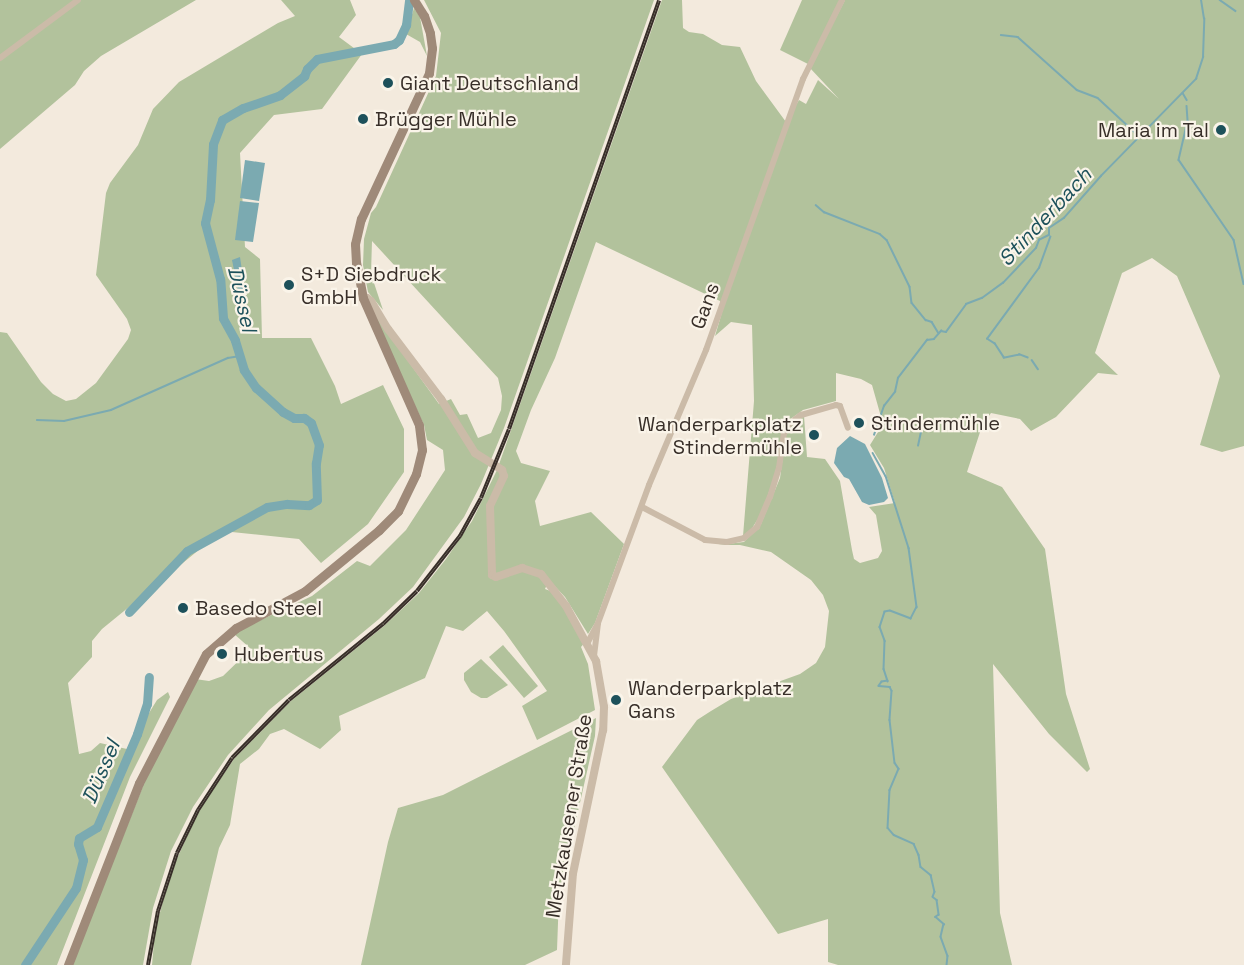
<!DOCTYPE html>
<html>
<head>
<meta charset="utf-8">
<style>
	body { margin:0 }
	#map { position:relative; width:1244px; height:965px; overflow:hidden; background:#f3eadd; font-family:"Space Grotesk",sans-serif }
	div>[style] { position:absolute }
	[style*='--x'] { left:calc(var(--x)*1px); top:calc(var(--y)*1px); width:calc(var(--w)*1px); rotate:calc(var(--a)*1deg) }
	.green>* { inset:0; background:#b2c29c }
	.water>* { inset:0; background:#7baab1 }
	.stream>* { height:1.5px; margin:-0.75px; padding:0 0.75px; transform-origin:0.75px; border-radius:0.75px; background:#7baab1 }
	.river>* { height:9px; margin:-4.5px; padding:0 4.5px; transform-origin:4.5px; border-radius:4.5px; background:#7baab1 }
	.minor>* { height:6px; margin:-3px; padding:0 3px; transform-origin:3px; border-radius:3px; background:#cbbba8 }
	.tertiary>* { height:8px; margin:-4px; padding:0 4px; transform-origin:4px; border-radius:4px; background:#cbbba8 }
	.secondary>* { height:9px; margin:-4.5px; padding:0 4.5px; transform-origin:4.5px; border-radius:4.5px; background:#9f8a79 }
	.rail>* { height:4px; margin-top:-2px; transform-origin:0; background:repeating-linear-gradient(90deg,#faf4e9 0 4.5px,#382f29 0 9px); box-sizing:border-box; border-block:2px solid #382f29 }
	.dots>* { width:16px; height:16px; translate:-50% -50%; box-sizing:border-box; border:3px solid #faf4e9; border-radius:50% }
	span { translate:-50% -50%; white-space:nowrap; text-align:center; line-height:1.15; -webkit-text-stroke:4.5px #faf4e9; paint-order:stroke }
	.poi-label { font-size:20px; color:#382f29 }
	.left { translate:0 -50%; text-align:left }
	.right { translate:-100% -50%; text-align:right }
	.street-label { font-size:20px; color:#382f29 }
	.water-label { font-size:21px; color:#1d515b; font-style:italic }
</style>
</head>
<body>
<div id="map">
	<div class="green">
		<i style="clip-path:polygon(0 0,196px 0,101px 56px,84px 71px,75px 85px,0 149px)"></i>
		<i style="clip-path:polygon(281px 0,350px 0,356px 15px,339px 37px,362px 54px,322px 109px,274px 115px,240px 153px,245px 247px,260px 259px,262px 338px,311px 338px,335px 386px,341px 404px,383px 385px,404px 429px,404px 472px,368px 524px,321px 563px,299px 539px,222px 531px,102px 629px,92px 641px,92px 657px,68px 683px,79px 754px,91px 751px,100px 743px,127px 749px,157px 700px,168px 692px,170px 697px,130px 777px,57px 965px,0 965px,0 332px,7px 333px,41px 382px,53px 394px,66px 401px,76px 399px,96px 383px,128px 339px,131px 330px,127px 319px,96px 275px,106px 193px,110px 183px,138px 145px,153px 109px,179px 82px,278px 23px,295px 16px)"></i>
		<i style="clip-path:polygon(424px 0,654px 0,504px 428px,481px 484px,464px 517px,413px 587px,379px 619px,269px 710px,228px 755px,193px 807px,171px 851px,153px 908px,143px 965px,72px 965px,147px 776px,195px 679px,209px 681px,223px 676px,251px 649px,233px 633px,312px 596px,357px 561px,370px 566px,406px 530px,445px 470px,443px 450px,427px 440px,424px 425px,370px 308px,439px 404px,451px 399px,460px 415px,467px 414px,478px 438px,491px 433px,501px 410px,502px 396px,498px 378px,372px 241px,371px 274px,383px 310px,368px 292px,363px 265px,364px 239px,371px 213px,376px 207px,436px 76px,441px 33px)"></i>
		<i style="clip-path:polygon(662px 0,682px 0,683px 28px,689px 32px,703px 34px,722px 45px,740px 47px,756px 81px,786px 122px,799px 100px,806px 104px,818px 80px,839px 99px,810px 68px,845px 0,1244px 0,1244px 446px,1222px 452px,1200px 445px,1220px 376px,1177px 276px,1152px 258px,1122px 273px,1095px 353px,1118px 375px,1098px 373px,1056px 417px,1031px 431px,1020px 419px,991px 413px,982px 426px,967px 472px,1002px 487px,1045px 549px,1066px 694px,1090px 769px,1087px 772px,1049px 734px,993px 664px,1000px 913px,1012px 965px,838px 965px,828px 962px,828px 919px,778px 934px,662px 767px,697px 720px,711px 711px,731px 699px,800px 674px,816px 663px,825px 647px,829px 611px,823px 595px,811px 580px,771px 552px,740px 545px,718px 545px,744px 542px,761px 524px,780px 478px,786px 434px,790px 427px,804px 416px,807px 457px,825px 459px,840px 481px,852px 550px,854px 559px,860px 563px,878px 558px,882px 551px,876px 515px,869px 507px,895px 503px,884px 468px,870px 445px,883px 424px,872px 385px,861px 379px,836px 373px,836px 401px,803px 410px,789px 420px,773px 481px,761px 514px,751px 530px,743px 536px,754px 401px,752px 325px,731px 322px,715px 336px,723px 309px,720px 301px,596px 242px,555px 358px,531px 410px,516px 451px,521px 463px,550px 471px,535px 501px,540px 526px,591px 512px,624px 544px,595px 623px,588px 634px,565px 597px,549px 580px,545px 589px,553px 592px,585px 642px,581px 647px,588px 664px,595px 710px,537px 740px,522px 706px,547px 691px,504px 631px,487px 611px,463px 631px,446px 626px,425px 678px,339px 716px,341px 730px,320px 749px,284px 729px,270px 734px,259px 749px,240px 764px,230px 825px,219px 848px,191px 965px,152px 965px,155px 931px,171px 872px,199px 810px,234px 759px,291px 701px,384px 626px,419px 593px,446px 559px,472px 521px,497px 470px)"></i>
		<i style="clip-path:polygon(802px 0,841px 0,808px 64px,780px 50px)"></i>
		<i style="clip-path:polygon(414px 8px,420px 17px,427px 56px,420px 42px,406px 34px)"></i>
		<i style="clip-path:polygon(503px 645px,538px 686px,524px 698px,489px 657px)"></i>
		<i style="clip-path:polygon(481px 659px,508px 685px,487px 698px,481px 698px,471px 692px,464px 680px,464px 673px)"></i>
		<i style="clip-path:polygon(596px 718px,595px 736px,559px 896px,557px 950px,525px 965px,361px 965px,388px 842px,398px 808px,443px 795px)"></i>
	</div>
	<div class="water">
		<i style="clip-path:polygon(245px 160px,265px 163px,259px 201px,240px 198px)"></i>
		<i style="clip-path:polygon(240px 201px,259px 203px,253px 242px,235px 240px)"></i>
		<i style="clip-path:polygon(240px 257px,246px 298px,240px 300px,232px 260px)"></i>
		<i style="clip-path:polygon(850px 436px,865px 444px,882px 478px,888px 498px,884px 502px,869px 505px,862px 502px,849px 479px,844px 477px,834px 463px,837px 448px)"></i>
	</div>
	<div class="stream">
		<i style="--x:1220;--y:0;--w:19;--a:35"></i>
		<i style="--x:1001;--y:35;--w:17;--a:7"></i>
		<i style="--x:1018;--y:37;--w:79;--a:41.9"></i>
		<i style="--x:1077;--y:90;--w:22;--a:21"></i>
		<i style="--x:1098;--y:98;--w:57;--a:42.9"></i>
		<i style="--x:1183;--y:93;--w:8;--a:60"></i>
		<i style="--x:1187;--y:106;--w:15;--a:86"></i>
		<i style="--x:1188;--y:121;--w:40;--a:103"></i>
		<i style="--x:1179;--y:160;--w:97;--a:55.5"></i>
		<i style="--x:1234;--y:240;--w:45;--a:77.2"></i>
		<i style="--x:816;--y:205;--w:11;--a:41"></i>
		<i style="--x:824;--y:212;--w:60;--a:21.4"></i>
		<i style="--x:880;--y:234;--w:9;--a:41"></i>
		<i style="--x:887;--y:240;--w:52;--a:63.9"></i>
		<i style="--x:910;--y:287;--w:16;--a:83"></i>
		<i style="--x:912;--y:303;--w:22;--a:51"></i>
		<i style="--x:926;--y:320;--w:6;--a:18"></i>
		<i style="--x:932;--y:322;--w:12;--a:59"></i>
		<i style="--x:1028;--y:358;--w:9;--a:-159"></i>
		<i style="--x:1020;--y:355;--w:16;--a:169"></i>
		<i style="--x:1004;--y:358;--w:17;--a:-123"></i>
		<i style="--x:995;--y:344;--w:9;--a:-148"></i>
		<i style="--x:987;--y:339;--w:88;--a:-53.8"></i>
		<i style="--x:1039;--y:268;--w:33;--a:-70"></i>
		<i style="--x:1032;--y:360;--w:11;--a:56"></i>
		<i style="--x:37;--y:420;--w:27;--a:2"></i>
		<i style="--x:64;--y:421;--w:48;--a:-13.2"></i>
		<i style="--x:111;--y:410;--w:128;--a:-24"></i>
		<i style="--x:228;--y:358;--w:12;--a:-9"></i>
		<i style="--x:874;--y:435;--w:31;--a:-71"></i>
		<i style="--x:884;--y:406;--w:18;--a:-52"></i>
		<i style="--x:895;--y:392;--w:14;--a:-78"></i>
		<i style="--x:898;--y:378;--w:48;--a:-52.7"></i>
		<i style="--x:927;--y:340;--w:7;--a:-8"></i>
		<i style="--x:934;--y:339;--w:11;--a:-49"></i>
		<i style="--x:941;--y:331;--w:5;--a:11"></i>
		<i style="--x:946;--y:332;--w:34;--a:-54"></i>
		<i style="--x:966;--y:304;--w:17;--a:-21"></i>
		<i style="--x:982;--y:298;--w:26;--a:-36"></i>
		<i style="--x:1003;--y:283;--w:48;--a:-46.7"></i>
		<i style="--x:1036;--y:248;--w:9;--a:-69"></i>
		<i style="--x:1039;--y:240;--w:11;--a:-27"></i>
		<i style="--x:1049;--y:235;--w:7;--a:-90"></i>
		<i style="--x:1049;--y:228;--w:18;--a:-34"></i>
		<i style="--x:1064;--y:218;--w:56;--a:-48.6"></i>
		<i style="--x:1101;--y:176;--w:136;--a:-45.6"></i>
		<i style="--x:1196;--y:79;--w:23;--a:-72"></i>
		<i style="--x:1203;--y:57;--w:38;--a:-88"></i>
		<i style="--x:1204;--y:19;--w:19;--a:-99"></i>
		<i style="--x:918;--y:446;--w:24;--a:-78"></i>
		<i style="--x:873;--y:453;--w:26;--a:61"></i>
		<i style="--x:886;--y:476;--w:76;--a:72.3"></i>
		<i style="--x:909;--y:548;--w:60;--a:82.3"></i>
		<i style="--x:917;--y:607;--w:13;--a:117"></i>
		<i style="--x:911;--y:619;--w:22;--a:-159"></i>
		<i style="--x:890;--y:611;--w:5;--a:169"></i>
		<i style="--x:885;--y:612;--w:16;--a:108"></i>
		<i style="--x:880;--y:627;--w:15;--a:70"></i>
		<i style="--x:885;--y:641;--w:28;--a:92"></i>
		<i style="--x:884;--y:669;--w:13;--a:72"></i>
		<i style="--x:888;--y:681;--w:6;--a:171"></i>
		<i style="--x:882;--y:682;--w:5;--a:127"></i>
		<i style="--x:879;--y:686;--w:11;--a:5"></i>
		<i style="--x:890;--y:687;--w:4;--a:63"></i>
		<i style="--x:892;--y:691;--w:29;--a:94"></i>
		<i style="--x:890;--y:720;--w:43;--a:83.4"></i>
		<i style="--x:895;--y:763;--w:7;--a:56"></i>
		<i style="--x:899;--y:769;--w:23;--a:113"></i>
		<i style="--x:890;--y:790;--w:38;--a:93"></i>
		<i style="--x:888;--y:828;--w:9;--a:49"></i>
		<i style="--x:894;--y:835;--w:22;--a:24"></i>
		<i style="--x:914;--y:844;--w:12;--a:66"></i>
		<i style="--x:919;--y:855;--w:12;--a:81"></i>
		<i style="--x:921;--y:867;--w:13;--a:39"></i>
		<i style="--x:931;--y:875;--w:17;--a:77"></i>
		<i style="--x:935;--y:892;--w:5;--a:112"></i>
		<i style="--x:933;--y:897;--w:5;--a:37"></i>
		<i style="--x:937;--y:900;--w:15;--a:82"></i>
		<i style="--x:939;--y:915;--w:4;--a:146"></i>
		<i style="--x:936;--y:917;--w:11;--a:41"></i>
		<i style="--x:944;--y:924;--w:13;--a:103"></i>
		<i style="--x:941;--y:937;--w:20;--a:70"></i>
		<i style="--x:948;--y:956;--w:9;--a:96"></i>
	</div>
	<div class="river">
		<i style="--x:129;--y:612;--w:84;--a:-46.4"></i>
		<i style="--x:187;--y:551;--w:91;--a:-28.8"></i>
		<i style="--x:267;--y:507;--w:20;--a:-9"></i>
		<i style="--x:287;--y:504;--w:22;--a:3"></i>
		<i style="--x:309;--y:505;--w:9;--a:-32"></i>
		<i style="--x:317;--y:500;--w:37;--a:-92"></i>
		<i style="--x:316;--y:463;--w:18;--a:-81"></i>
		<i style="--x:319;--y:445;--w:23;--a:-110"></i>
		<i style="--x:311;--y:423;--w:9;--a:-144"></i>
		<i style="--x:304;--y:418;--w:10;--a:180"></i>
		<i style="--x:294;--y:418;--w:13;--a:-151"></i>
		<i style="--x:283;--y:412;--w:36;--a:-138"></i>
		<i style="--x:256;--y:388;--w:22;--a:-124"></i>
		<i style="--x:244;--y:370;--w:31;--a:-107"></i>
		<i style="--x:235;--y:340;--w:25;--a:-119"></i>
		<i style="--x:223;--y:318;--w:39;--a:-94"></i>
		<i style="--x:220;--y:279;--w:58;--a:-105"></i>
		<i style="--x:205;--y:223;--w:24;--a:-78"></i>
		<i style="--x:210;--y:200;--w:56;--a:-86.9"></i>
		<i style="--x:213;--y:144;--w:26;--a:-69"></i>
		<i style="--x:222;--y:120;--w:24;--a:-30"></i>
		<i style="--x:243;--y:108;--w:39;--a:-19"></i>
		<i style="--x:280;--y:95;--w:31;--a:-38"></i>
		<i style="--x:304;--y:76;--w:8;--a:-67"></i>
		<i style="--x:307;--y:69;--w:14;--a:-45"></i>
		<i style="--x:317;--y:59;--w:78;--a:-11"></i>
		<i style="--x:394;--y:44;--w:6;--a:-39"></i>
		<i style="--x:399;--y:40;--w:17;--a:-65"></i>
		<i style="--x:406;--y:25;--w:25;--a:-83"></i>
		<i style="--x:25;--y:965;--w:92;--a:-56.5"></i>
		<i style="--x:76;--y:888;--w:29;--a:-76"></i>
		<i style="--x:83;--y:860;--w:17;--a:-107"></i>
		<i style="--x:78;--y:844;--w:6;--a:-81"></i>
		<i style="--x:79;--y:838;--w:21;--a:-31"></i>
		<i style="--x:97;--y:827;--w:101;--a:-66.7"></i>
		<i style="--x:137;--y:734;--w:32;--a:-72"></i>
		<i style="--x:147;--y:704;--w:27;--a:-86"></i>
	</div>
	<div class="minor">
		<i style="--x:0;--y:58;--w:97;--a:-36.6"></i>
		<i style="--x:642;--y:507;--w:71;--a:27.6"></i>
		<i style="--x:705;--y:540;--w:22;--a:5"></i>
		<i style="--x:727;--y:542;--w:17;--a:-13"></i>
		<i style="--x:744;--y:538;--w:17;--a:-40"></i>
		<i style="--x:757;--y:527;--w:33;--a:-67"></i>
		<i style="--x:770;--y:497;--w:30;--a:-73"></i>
		<i style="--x:779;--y:468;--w:34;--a:-82"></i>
		<i style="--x:784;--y:434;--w:11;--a:-63"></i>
		<i style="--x:789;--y:424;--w:15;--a:-37"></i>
		<i style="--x:801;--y:415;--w:36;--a:-16"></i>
		<i style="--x:836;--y:405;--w:4;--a:14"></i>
		<i style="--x:840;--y:406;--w:23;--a:70"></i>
		<i style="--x:588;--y:642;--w:21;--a:-62"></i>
		<i style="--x:598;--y:623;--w:147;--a:-69.7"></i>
		<i style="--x:649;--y:485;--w:147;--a:-67.1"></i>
		<i style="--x:706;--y:350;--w:288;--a:-70.3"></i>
		<i style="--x:803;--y:79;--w:88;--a:-63.7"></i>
		<i style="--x:594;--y:656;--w:32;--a:-83"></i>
	</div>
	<div class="tertiary">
		<i style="--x:363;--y:298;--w:4;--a:0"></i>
		<i style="--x:367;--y:298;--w:5;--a:37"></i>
		<i style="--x:371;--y:301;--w:33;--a:59"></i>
		<i style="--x:388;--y:329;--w:88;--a:52.9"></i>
		<i style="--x:441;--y:399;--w:64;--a:57.8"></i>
		<i style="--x:475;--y:453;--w:32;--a:32"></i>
		<i style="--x:502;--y:470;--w:6;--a:72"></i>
		<i style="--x:504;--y:476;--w:33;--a:115"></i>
		<i style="--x:490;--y:506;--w:69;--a:88.3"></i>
		<i style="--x:492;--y:575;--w:4;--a:27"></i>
		<i style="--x:496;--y:577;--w:28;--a:-19"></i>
		<i style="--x:522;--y:568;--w:20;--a:18"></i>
		<i style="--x:541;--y:574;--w:41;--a:52"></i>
		<i style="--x:566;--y:606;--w:63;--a:61.4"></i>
		<i style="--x:596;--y:661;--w:47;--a:80.1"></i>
		<i style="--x:604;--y:707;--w:23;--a:92"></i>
		<i style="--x:603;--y:730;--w:146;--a:101.8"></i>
		<i style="--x:573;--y:873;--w:92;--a:94.4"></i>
	</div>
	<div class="secondary">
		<i style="--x:68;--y:965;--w:195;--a:-68.7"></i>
		<i style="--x:139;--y:783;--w:145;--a:-62.6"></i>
		<i style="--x:206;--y:654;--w:40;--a:-41"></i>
		<i style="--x:236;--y:628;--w:78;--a:-28.2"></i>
		<i style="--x:305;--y:591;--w:96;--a:-39.5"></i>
		<i style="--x:379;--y:530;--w:27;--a:-45"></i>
		<i style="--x:398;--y:511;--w:41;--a:-64.1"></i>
		<i style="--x:416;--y:474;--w:25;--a:-76"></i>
		<i style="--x:422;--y:450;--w:25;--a:-97"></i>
		<i style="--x:419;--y:425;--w:139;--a:-113.8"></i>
		<i style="--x:363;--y:298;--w:36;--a:-101"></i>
		<i style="--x:356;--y:263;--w:19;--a:-93"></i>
		<i style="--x:355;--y:244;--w:26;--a:-77"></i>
		<i style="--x:361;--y:219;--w:161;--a:-65"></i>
		<i style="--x:429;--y:73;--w:25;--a:-83"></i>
		<i style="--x:432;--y:48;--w:15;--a:-98"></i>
		<i style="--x:430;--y:33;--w:18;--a:-109"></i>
		<i style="--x:424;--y:16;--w:19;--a:-122"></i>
	</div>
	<div class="rail">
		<i style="--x:148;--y:965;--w:55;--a:-79.5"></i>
		<i style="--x:158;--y:911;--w:61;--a:-71.9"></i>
		<i style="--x:177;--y:853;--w:48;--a:-64"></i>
		<i style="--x:198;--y:810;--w:62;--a:-56.8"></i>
		<i style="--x:232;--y:758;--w:81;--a:-45.5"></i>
		<i style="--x:289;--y:700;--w:121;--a:-39"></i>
		<i style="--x:383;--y:624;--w:47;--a:-44.1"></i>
		<i style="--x:417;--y:591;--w:70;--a:-52"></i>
		<i style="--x:460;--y:536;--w:43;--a:-61.1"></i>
		<i style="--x:481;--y:498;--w:74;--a:-67.9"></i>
		<i style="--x:509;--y:429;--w:454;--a:-70.7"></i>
	</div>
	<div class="dots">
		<i style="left:388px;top:83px;background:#1d515b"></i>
		<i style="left:363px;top:119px;background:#1d515b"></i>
		<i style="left:1221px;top:130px;background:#1d515b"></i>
		<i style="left:289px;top:285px;background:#1d515b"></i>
		<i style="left:859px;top:423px;background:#1d515b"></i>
		<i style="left:814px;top:435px;background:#1d515b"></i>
		<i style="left:183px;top:608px;background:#1d515b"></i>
		<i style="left:222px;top:654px;background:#1d515b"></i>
		<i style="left:616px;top:700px;background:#1d515b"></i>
	</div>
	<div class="poi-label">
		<span class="left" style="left:400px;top:83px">Giant Deutschland</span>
		<span class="left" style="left:375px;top:119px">Brügger Mühle</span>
		<span class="right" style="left:1209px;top:130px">Maria im Tal</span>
		<span class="left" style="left:301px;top:286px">S+D Siebdruck<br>GmbH</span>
		<span class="left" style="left:871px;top:423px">Stindermühle</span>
		<span class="right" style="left:802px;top:436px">Wanderparkplatz<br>Stindermühle</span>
		<span class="left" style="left:195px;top:608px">Basedo Steel</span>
		<span class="left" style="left:234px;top:654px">Hubertus</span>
		<span class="left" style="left:628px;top:700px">Wanderparkplatz<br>Gans</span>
	</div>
	<div class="street-label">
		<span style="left:705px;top:306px;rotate:-70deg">Gans</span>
		<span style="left:569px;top:816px;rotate:-81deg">Metzkausener Straße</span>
	</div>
	<div class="water-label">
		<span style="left:1045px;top:217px;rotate:-47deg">Stinderbach</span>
		<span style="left:242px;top:299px;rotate:77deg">Düssel</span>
		<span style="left:101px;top:772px;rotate:-67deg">Düssel</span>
	</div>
</div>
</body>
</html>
